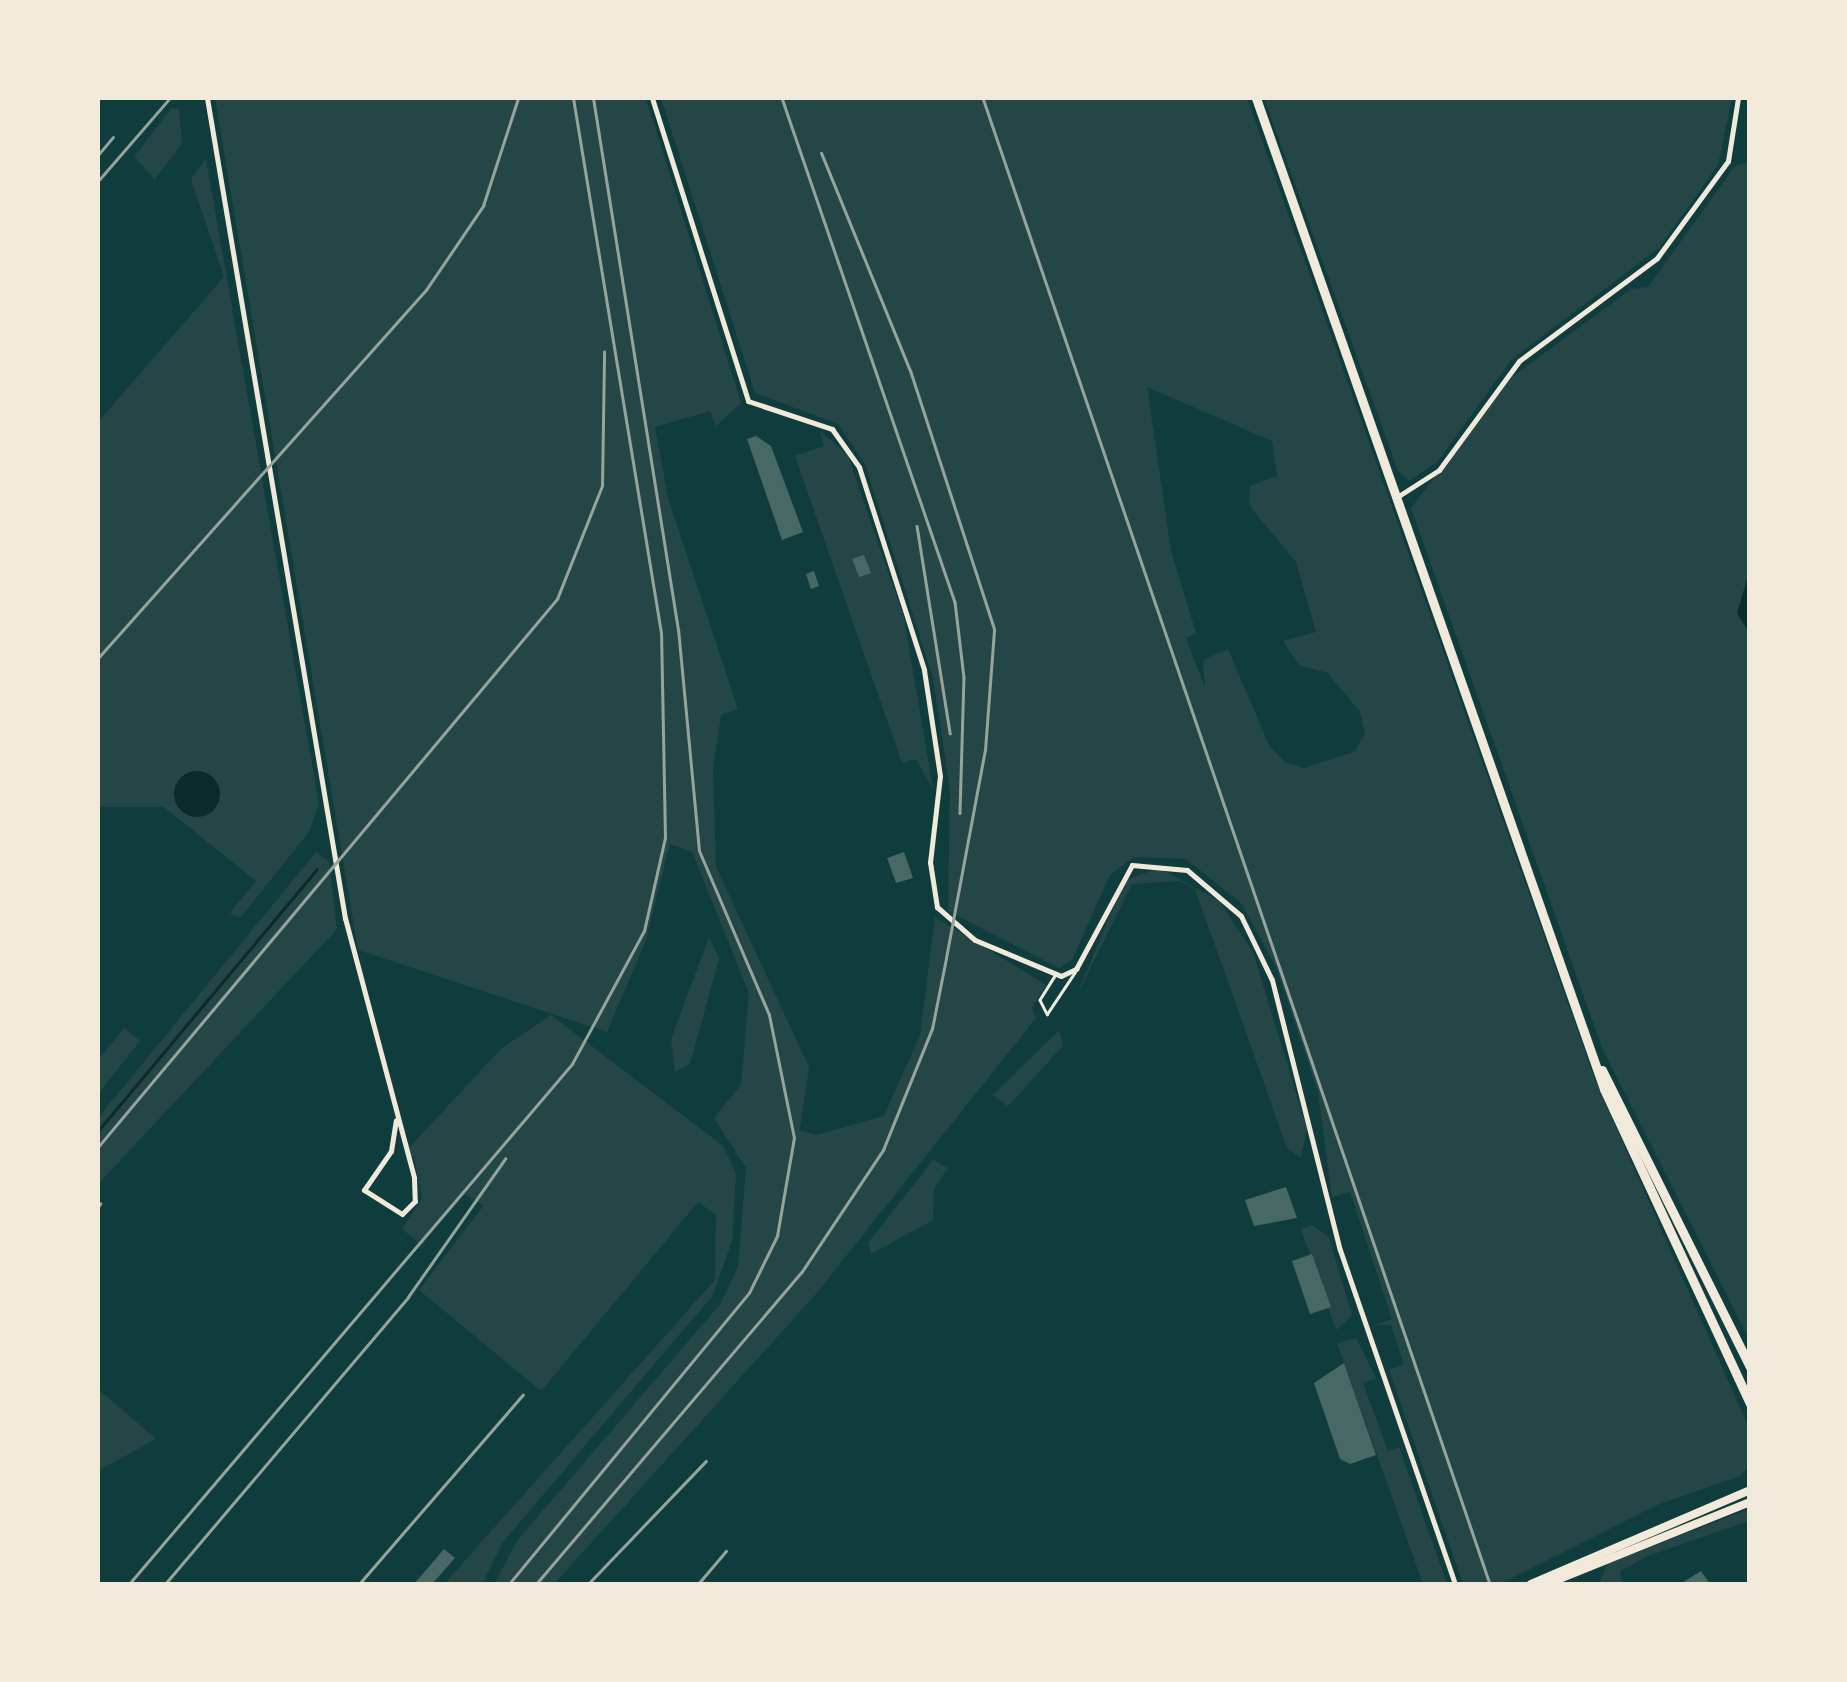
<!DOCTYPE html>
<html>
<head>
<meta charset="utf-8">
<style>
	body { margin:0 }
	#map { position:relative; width:1847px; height:1682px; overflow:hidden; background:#0f3d3e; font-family:Bitter,serif }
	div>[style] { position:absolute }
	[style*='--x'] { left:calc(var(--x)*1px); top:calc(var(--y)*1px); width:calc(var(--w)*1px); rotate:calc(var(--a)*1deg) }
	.green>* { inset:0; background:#244646 }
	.water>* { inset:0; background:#0a2a2b }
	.round { border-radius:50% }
	.stream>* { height:2.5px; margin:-1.25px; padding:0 1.25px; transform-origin:1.25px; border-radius:1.25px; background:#0a2a2b }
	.building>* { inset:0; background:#486865 }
	.service>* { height:2.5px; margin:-1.25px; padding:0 1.25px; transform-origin:1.25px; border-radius:1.25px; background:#f1e9da }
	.minor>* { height:5px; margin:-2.5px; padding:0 2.5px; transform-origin:2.5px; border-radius:2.5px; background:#f1e9da }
	.secondary>* { height:8px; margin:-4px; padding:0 4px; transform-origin:4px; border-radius:4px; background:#f1e9da }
	.primary>* { height:9px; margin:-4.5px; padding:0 4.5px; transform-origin:4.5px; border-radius:4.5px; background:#f1e9da }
	.rail>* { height:2.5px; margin:-1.25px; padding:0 1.25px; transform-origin:1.25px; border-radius:1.25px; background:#97a49c }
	span { translate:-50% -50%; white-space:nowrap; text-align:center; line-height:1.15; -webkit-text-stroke:10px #f1e9da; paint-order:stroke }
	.frame { position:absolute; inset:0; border:100px solid #f1e9da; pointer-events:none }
</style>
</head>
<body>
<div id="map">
	<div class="green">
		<i style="clip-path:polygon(215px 98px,646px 98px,741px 403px,716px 426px,710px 411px,655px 427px,668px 498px,738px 709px,721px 715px,713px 769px,716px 867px,809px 1067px,800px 1130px,816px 1135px,884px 1116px,920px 1035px,935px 917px,1046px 985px,1032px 1008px,1036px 1018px,815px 1295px,554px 1584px,495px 1583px,516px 1542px,721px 1303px,738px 1267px,746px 1168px,714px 1118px,741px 1085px,749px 993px,692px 852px,670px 844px,646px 940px,607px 1032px,358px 950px)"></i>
		<i style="clip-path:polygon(evenodd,661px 98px,1247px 98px,1595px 1080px,1747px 1423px,1749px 1466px,1740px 1476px,1657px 1505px,1500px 1584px,1463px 1584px,1389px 1370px,1404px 1365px,1391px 1325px,1374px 1325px,1392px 1319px,1350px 1192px,1332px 1197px,1318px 1092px,1276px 967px,1241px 903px,1186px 859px,1134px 857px,1110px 875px,1072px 960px,1059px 968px,948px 911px,950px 790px,933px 678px,865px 464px,838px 424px,755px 393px,661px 98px,1147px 387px,1272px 441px,1277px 476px,1250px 486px,1249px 505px,1296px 562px,1316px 632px,1283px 641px,1299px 665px,1328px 673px,1360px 712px,1365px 734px,1354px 752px,1304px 768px,1286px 763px,1270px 747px,1228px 649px,1203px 660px,1205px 688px,1186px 638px,1196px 633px,1171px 551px,1147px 387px)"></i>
		<i style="clip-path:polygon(1264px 98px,1732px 98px,1718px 165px,1659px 248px,1512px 359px,1437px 462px,1409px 481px,1398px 471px)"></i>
		<i style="clip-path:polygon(171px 108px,179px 109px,182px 144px,155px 179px,134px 157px)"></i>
		<i style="clip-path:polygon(206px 159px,319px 804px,309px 832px,240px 918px,230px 913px,256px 881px,164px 807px,98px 807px,98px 422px,224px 277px,191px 179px)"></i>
		<i style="clip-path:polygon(1749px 162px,1750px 573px,1737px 613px,1750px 632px,1747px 1335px,1602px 1048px,1411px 508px,1512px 377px,1631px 289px,1648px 287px,1735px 166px)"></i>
		<i style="clip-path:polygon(819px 430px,848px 456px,904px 618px,933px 789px,916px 759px,902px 763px,795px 456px,824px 446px)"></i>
		<i style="clip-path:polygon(316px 852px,329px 862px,337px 929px,98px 1184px,98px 1118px)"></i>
		<i style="clip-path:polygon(1159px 868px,1219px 901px,1253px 952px,1307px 1129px,1301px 1158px,1287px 1148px,1195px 889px,1180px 881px,1132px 884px,1075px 999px,1125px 880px)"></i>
		<i style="clip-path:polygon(709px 937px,719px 958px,690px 1064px,675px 1072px,671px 1039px)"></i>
		<i style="clip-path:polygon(551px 1015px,723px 1146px,736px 1174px,732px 1241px,713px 1295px,503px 1542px,482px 1584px,444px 1584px,715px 1280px,716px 1215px,698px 1202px,541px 1391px,419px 1290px,484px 1205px,464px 1194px,422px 1245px,402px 1229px,422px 1198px,414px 1157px,405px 1152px,501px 1049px)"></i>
		<i style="clip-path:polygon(124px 1028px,140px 1041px,98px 1094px,98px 1060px)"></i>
		<i style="clip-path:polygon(1059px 1030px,1063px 1046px,1008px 1106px,993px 1095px)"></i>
		<i style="clip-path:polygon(933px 1160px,948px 1168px,934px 1188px,933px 1220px,871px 1254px,868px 1243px)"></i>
		<i style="clip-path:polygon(1313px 1225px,1329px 1238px,1352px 1315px,1336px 1330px,1301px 1229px)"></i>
		<i style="clip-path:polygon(1356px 1338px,1376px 1378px,1363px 1383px,1388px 1451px,1399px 1447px,1447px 1584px,1423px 1584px,1337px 1343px)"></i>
		<i style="clip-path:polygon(98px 1389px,156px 1439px,98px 1471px)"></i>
		<i style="clip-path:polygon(1749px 1509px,1749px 1521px,1648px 1556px,1620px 1571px,1622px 1584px,1599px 1584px,1607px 1564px)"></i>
	</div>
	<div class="water">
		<i style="clip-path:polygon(1749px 573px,1749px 632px,1737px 613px)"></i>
		<i class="round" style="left:174px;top:771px;width:46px;height:46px"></i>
	</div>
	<div class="stream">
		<i style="--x:98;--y:1131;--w:341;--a:-50.1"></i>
	</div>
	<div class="building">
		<i style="clip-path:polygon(756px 436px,771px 446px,803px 532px,782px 540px,747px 439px)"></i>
		<i style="clip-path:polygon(864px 555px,871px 573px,859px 577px,852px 559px)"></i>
		<i style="clip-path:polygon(814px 571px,819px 586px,811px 589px,806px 574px)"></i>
		<i style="clip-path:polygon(904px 852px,913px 878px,896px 883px,887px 858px)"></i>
		<i style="clip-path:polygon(1286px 1187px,1297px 1218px,1254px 1226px,1245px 1200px)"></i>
		<i style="clip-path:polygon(1312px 1254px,1331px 1307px,1310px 1314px,1292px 1261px)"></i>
		<i style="clip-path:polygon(1344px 1363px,1376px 1455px,1350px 1464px,1340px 1459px,1314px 1383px)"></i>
		<i style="clip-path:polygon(444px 1549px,455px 1558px,432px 1584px,414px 1584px)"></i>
		<i style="clip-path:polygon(1701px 1571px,1710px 1584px,1680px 1584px)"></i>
	</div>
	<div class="service">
		<i style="--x:1055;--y:976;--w:28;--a:122"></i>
		<i style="--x:1040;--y:1000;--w:16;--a:63"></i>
		<i style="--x:1047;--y:1014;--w:50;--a:-56.3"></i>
	</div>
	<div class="minor">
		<i style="--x:207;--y:98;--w:832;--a:80.45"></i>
		<i style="--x:345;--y:918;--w:269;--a:75.1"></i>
		<i style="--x:414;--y:1178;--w:23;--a:88"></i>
		<i style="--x:415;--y:1201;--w:18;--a:135"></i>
		<i style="--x:402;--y:1214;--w:45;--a:-147.7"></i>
		<i style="--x:364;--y:1190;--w:47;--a:-55.3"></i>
		<i style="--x:391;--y:1151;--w:31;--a:-81"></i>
		<i style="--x:652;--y:98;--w:318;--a:72.4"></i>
		<i style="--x:748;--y:401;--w:89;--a:18.4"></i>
		<i style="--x:832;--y:429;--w:47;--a:54.6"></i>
		<i style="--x:859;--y:467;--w:213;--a:72.2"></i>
		<i style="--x:924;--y:670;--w:107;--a:81.4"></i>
		<i style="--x:940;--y:776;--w:87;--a:96.6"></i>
		<i style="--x:930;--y:862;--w:46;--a:81.2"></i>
		<i style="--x:937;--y:907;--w:50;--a:41"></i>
		<i style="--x:975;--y:940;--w:93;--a:22.7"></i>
		<i style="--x:1061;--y:976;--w:17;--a:-25"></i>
		<i style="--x:1076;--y:969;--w:118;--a:-61.7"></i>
		<i style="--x:1132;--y:865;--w:55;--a:5.2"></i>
		<i style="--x:1187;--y:870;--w:71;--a:40.4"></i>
		<i style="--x:1241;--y:916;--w:71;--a:64.2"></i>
		<i style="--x:1272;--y:980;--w:278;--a:75.9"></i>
		<i style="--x:1340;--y:1250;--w:353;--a:71"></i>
		<i style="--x:1397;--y:497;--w:50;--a:-32.7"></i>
		<i style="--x:1439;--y:470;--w:135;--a:-53.7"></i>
		<i style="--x:1519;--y:361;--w:172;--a:-36.7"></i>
		<i style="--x:1657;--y:258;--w:120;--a:-53.8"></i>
		<i style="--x:1728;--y:161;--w:64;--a:-81"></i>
	</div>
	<div class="secondary">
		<i style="--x:1531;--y:1584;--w:238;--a:-23.2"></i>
		<i style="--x:1547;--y:1584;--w:219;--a:-22"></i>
	</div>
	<div class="primary">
		<i style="--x:1256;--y:98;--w:1050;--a:70.65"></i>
		<i style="--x:1604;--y:1089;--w:347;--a:65.1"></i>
		<i style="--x:1602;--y:1070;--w:332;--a:63.5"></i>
	</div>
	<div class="rail">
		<i style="--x:782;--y:98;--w:533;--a:71.06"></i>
		<i style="--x:955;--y:602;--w:76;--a:83.2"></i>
		<i style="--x:964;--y:677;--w:136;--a:91.7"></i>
		<i style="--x:983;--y:98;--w:1570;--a:71.16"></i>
		<i style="--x:98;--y:155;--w:23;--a:-50"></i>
		<i style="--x:98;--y:181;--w:110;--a:-49.1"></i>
		<i style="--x:917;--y:526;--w:210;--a:80.9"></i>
		<i style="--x:98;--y:658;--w:493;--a:-48.3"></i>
		<i style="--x:426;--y:290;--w:102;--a:-55.8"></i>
		<i style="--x:483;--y:206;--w:114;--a:-72"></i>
		<i style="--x:98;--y:1147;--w:715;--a:-50.05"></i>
		<i style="--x:557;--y:599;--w:122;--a:-68.3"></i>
		<i style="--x:602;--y:486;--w:134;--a:-89.1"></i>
		<i style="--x:98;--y:1207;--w:4;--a:-56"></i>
		<i style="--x:129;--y:1584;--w:683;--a:-49.57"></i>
		<i style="--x:572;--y:1064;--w:151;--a:-61.6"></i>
		<i style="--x:644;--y:931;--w:95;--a:-77.3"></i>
		<i style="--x:665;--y:838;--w:205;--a:-91.1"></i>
		<i style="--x:661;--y:633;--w:542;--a:-99.34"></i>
		<i style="--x:165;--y:1584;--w:376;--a:-49.7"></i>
		<i style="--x:408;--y:1297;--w:169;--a:-54.9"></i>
		<i style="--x:359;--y:1584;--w:250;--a:-49.1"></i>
		<i style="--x:509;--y:1584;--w:377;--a:-50.5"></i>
		<i style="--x:749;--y:1293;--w:64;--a:-63.8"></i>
		<i style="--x:777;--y:1236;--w:99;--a:-80.2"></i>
		<i style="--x:794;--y:1138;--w:126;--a:-101.5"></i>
		<i style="--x:769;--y:1015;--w:178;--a:-113.1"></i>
		<i style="--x:699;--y:851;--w:222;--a:-95.4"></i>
		<i style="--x:678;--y:630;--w:539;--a:-99.08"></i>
		<i style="--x:536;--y:1584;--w:409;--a:-49.6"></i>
		<i style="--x:801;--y:1273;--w:148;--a:-56.3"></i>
		<i style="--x:883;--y:1150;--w:131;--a:-68"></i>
		<i style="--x:932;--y:1029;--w:72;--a:-78.8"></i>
		<i style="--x:946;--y:958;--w:212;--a:-79.4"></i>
		<i style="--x:985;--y:750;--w:121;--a:-85.7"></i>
		<i style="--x:994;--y:629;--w:271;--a:-108"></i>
		<i style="--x:910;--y:371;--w:235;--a:-112.2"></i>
		<i style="--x:588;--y:1584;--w:170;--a:-46.2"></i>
		<i style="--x:698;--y:1584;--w:43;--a:-49.7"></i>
	</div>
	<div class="frame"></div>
</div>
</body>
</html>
